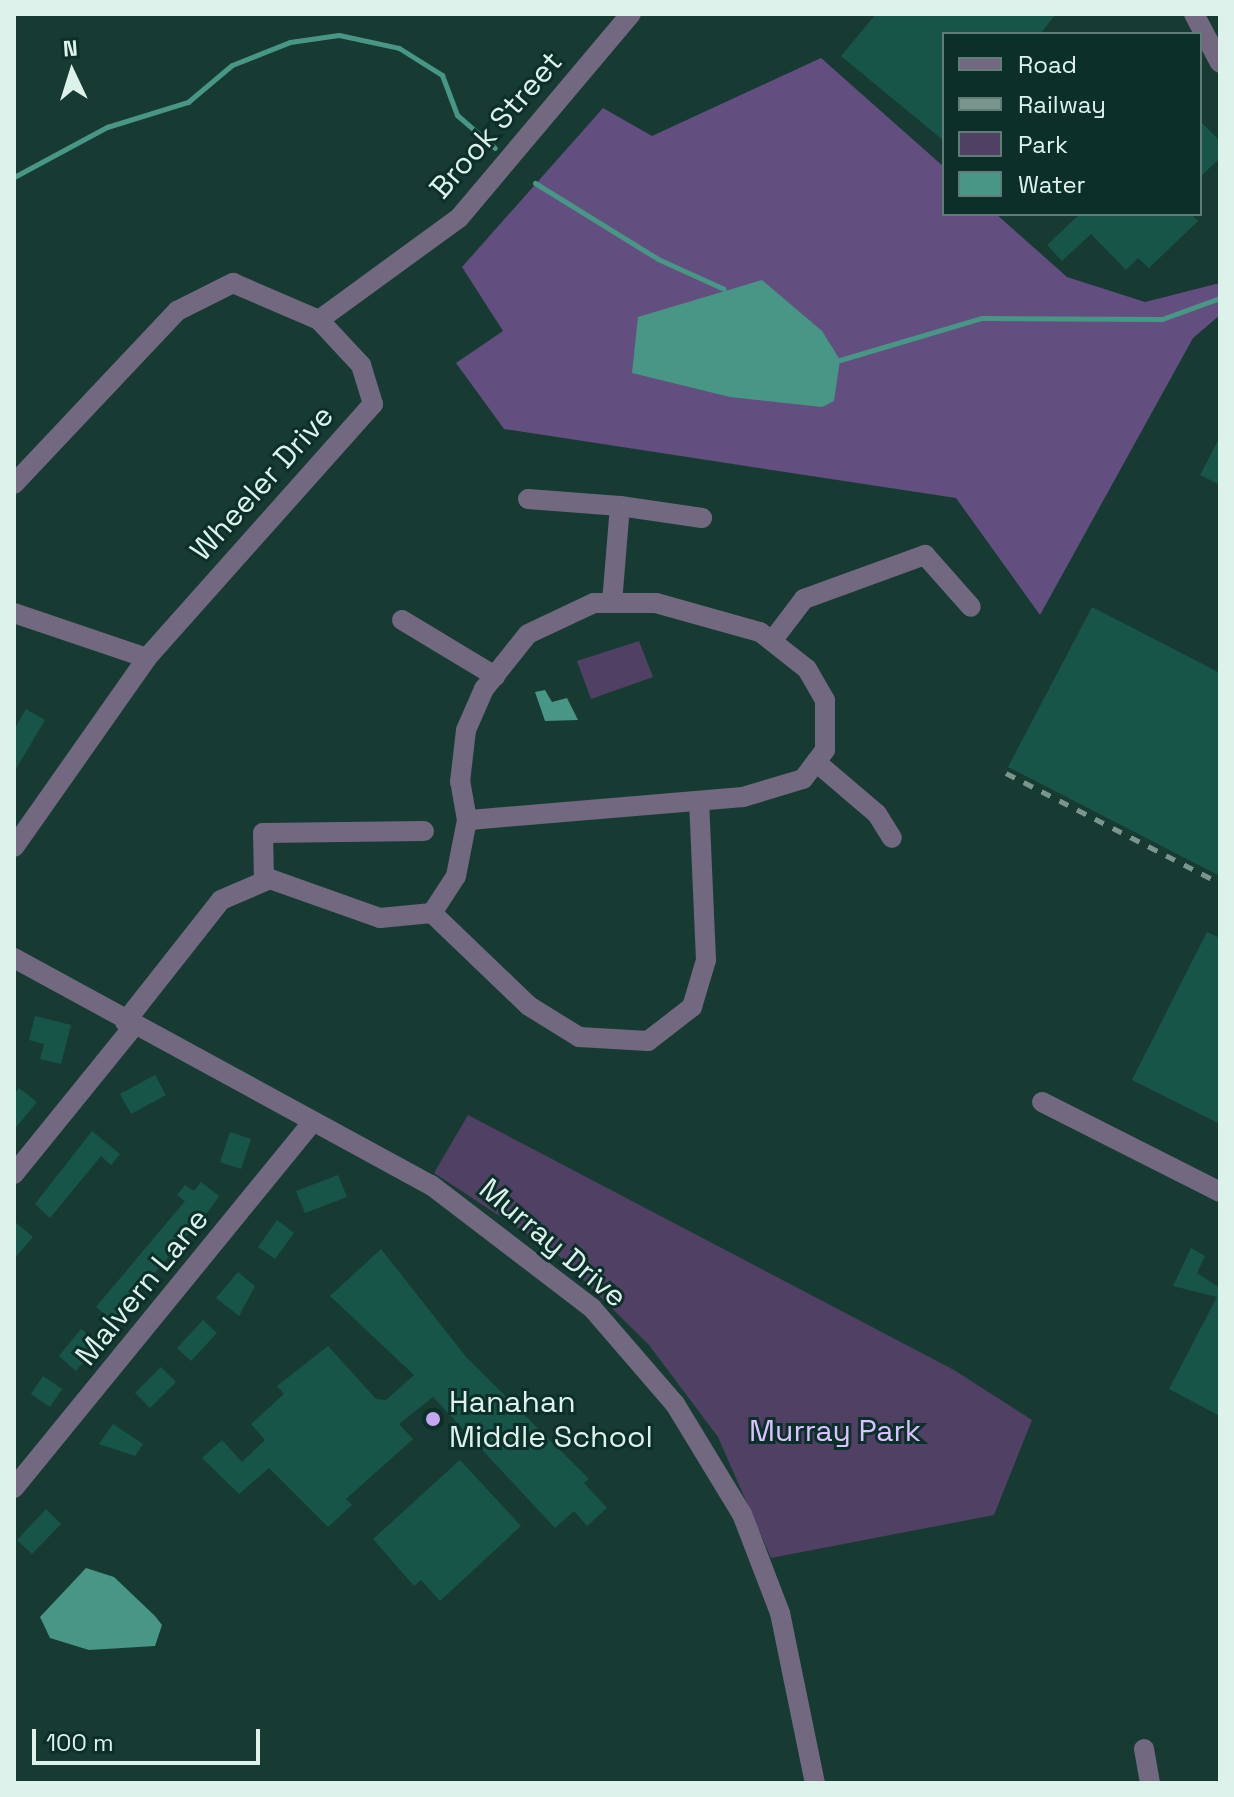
<!DOCTYPE html>
<html>
<head>
<meta charset="utf-8">
<style>
	body { margin:0 }
	#map { position:relative; width:1234px; height:1797px; overflow:hidden; background:#173b33; font-family:"Space Grotesk",sans-serif }
	div>[style] { position:absolute }
	[style*='--x'] { left:calc(var(--x)*1px); top:calc(var(--y)*1px); width:calc(var(--w)*1px); rotate:calc(var(--a)*1deg) }
	.green>* { inset:0; background:#504064 }
	.forest>* { inset:0; background:#634e80 }
	.water>* { inset:0; background:#489685 }
	.stream>* { height:5px; margin:-2.5px; padding:0 2.5px; transform-origin:2.5px; border-radius:2.5px; background:#489685 }
	.building>* { inset:0; background:#175549 }
	.minor>* { height:20px; margin:-10px; padding:0 10px; transform-origin:10px; border-radius:10px; background:#726980 }
	.rail>* { height:5px; margin-top:-2.5px; transform-origin:0; background:repeating-linear-gradient(90deg,#79958e 0 10px,transparent 0 20px) }
	.dots>* { width:22px; height:22px; translate:-50% -50%; box-sizing:border-box; border:4px solid #0c3029; border-radius:50% }
	span { translate:-50% -50%; white-space:nowrap; text-align:center; line-height:1.15; -webkit-text-stroke:6px #0c3029; paint-order:stroke }
	.street-label { font-size:30px; color:#def2ec }
	.poi-label { font-size:30px; color:#def2ec }
	.left { translate:0 -50%; text-align:left }
	.park-label { font-size:30px; color:#dac1ff }
	.frame { position:absolute; inset:0; border:16px solid #def2ec; pointer-events:none }
	.legend { position:absolute; left:942px; top:32px; width:260px; height:184px; box-sizing:border-box; background:#0c3029; border:2px solid #607e77; margin:0; padding:10px 14px; list-style:none; font-size:24px; color:#def2ec }
	.legend li { display:flex; align-items:center; gap:16px; height:40px }
	.legend b { width:40px; border:2px solid #607e77 }
	.north { position:absolute; left:32px; top:32px; width:80px; height:80px; -webkit-text-stroke:6px #0c3029; paint-order:stroke; rotate:356deg; font-size:22px; font-weight:700; line-height:32px; text-align:center; color:#def2ec }
	.north::after { content:''; display:block; margin:auto; width:28px; height:36px; background:#def2ec; clip-path:polygon(50% 0,100% 100%,50% 72%,0 100%) }
	.scale { position:absolute; left:32px; top:1729px; width:228px; height:36px; box-sizing:border-box; border:4px solid #def2ec; border-top:0; padding-left:10px; font-size:24px; line-height:28px; white-space:nowrap; color:#def2ec; -webkit-text-stroke:6px #0c3029; paint-order:stroke }
</style>
</head>
<body>
<div id="map">
	<div class="green">
		<i style="clip-path:polygon(639px 641px,653px 677px,591px 699px,577px 661px)"></i>
		<i style="clip-path:polygon(468px 1115px,954px 1370px,1032px 1420px,994px 1515px,771px 1558px,718px 1437px,649px 1345px,556px 1253px,434px 1173px)"></i>
	</div>
	<div class="forest">
		<i style="clip-path:polygon(821px 58px,944px 167px,944px 214px,996px 214px,1067px 277px,1145px 302px,1220px 283px,1220px 315px,1193px 338px,1040px 615px,956px 498px,504px 429px,456px 363px,503px 331px,462px 267px,603px 108px,652px 136px)"></i>
	</div>
	<div class="water">
		<i style="clip-path:polygon(762px 280px,822px 331px,840px 360px,834px 401px,822px 407px,730px 397px,632px 373px,638px 317px)"></i>
		<i style="clip-path:polygon(545px 690px,552px 702px,567px 698px,578px 720px,545px 721px,535px 692px)"></i>
		<i style="clip-path:polygon(86px 1568px,114px 1577px,155px 1616px,162px 1625px,155px 1646px,89px 1650px,50px 1638px,40px 1617px)"></i>
	</div>
	<div class="stream">
		<i style="--x:14;--y:177;--w:106;--a:-28.3"></i>
		<i style="--x:107;--y:127;--w:85;--a:-17.2"></i>
		<i style="--x:188;--y:102;--w:57;--a:-40.1"></i>
		<i style="--x:232;--y:65;--w:62;--a:-21.6"></i>
		<i style="--x:290;--y:42;--w:49;--a:-8.1"></i>
		<i style="--x:339;--y:35;--w:61;--a:12.2"></i>
		<i style="--x:399;--y:48;--w:51;--a:32.1"></i>
		<i style="--x:442;--y:75;--w:43;--a:69.4"></i>
		<i style="--x:457;--y:115;--w:50;--a:41"></i>
		<i style="--x:535;--y:183;--w:145;--a:31.7"></i>
		<i style="--x:658;--y:259;--w:72;--a:24.4"></i>
		<i style="--x:840;--y:360;--w:148;--a:-16.5"></i>
		<i style="--x:982;--y:318;--w:180;--a:0.3"></i>
		<i style="--x:1162;--y:319;--w:62;--a:-19.9"></i>
	</div>
	<div class="building">
		<i style="clip-path:polygon(876px 14px,1056px 14px,1040px 34px,944px 34px,944px 141px,841px 56px)"></i>
		<i style="clip-path:polygon(1200px 121px,1220px 141px,1220px 158px,1200px 177px)"></i>
		<i style="clip-path:polygon(1080px 214px,1191px 214px,1198px 221px,1149px 268px,1138px 258px,1126px 270px,1091px 234px,1062px 261px,1047px 245px)"></i>
		<i style="clip-path:polygon(1220px 437px,1220px 485px,1200px 475px)"></i>
		<i style="clip-path:polygon(1092px 607px,1220px 673px,1220px 876px,1008px 767px)"></i>
		<i style="clip-path:polygon(26px 709px,45px 720px,14px 772px,14px 730px)"></i>
		<i style="clip-path:polygon(1207px 932px,1220px 938px,1220px 1124px,1132px 1080px)"></i>
		<i style="clip-path:polygon(35px 1016px,71px 1025px,61px 1064px,40px 1059px,44px 1044px,29px 1040px)"></i>
		<i style="clip-path:polygon(155px 1075px,166px 1095px,131px 1114px,120px 1094px)"></i>
		<i style="clip-path:polygon(19px 1088px,37px 1102px,14px 1130px,14px 1094px)"></i>
		<i style="clip-path:polygon(92px 1131px,120px 1154px,111px 1165px,101px 1156px,50px 1218px,35px 1204px)"></i>
		<i style="clip-path:polygon(230px 1132px,251px 1139px,241px 1169px,220px 1162px)"></i>
		<i style="clip-path:polygon(338px 1175px,347px 1197px,305px 1213px,296px 1191px)"></i>
		<i style="clip-path:polygon(201px 1182px,219px 1196px,211px 1208px,113px 1321px,96px 1307px,185px 1201px,177px 1195px,185px 1185px,194px 1191px)"></i>
		<i style="clip-path:polygon(277px 1220px,294px 1233px,275px 1259px,258px 1247px)"></i>
		<i style="clip-path:polygon(14px 1221px,33px 1237px,14px 1259px)"></i>
		<i style="clip-path:polygon(1191px 1248px,1205px 1256px,1197px 1273px,1220px 1288px,1220px 1416px,1169px 1389px,1217px 1297px,1173px 1286px)"></i>
		<i style="clip-path:polygon(381px 1249px,467px 1358px,589px 1479px,584px 1483px,607px 1508px,587px 1526px,574px 1511px,555px 1528px,433px 1397px,399px 1424px,413px 1439px,346px 1499px,352px 1505px,328px 1527px,269px 1468px,239px 1494px,202px 1458px,222px 1440px,242px 1462px,265px 1440px,251px 1424px,284px 1394px,277px 1386px,328px 1346px,376px 1399px,386px 1400px,414px 1375px,330px 1296px)"></i>
		<i style="clip-path:polygon(238px 1272px,255px 1286px,239px 1316px,216px 1298px)"></i>
		<i style="clip-path:polygon(203px 1320px,217px 1333px,191px 1361px,177px 1348px)"></i>
		<i style="clip-path:polygon(81px 1329px,99px 1343px,76px 1371px,59px 1356px)"></i>
		<i style="clip-path:polygon(161px 1367px,176px 1382px,150px 1408px,135px 1393px)"></i>
		<i style="clip-path:polygon(43px 1376px,62px 1389px,50px 1407px,31px 1394px)"></i>
		<i style="clip-path:polygon(113px 1424px,143px 1444px,135px 1456px,99px 1444px)"></i>
		<i style="clip-path:polygon(460px 1460px,521px 1526px,440px 1601px,421px 1580px,414px 1586px,373px 1539px)"></i>
		<i style="clip-path:polygon(46px 1509px,61px 1524px,32px 1554px,17px 1540px)"></i>
	</div>
	<div class="minor">
		<i style="--x:1194;--y:14;--w:55;--a:62"></i>
		<i style="--x:319;--y:320;--w:173;--a:-36.1"></i>
		<i style="--x:459;--y:218;--w:267;--a:-49.9"></i>
		<i style="--x:14;--y:484;--w:238;--a:-46.7"></i>
		<i style="--x:177;--y:311;--w:63;--a:-26.6"></i>
		<i style="--x:233;--y:283;--w:94;--a:23.3"></i>
		<i style="--x:319;--y:320;--w:62;--a:47"></i>
		<i style="--x:361;--y:365;--w:41;--a:72.9"></i>
		<i style="--x:373;--y:404;--w:340;--a:131.7"></i>
		<i style="--x:147;--y:658;--w:231;--a:125.1"></i>
		<i style="--x:528;--y:499;--w:92;--a:4.4"></i>
		<i style="--x:594;--y:603;--w:62;--a:0"></i>
		<i style="--x:656;--y:603;--w:108;--a:15.6"></i>
		<i style="--x:760;--y:632;--w:60;--a:38.2"></i>
		<i style="--x:807;--y:669;--w:36;--a:60"></i>
		<i style="--x:825;--y:700;--w:50;--a:90"></i>
		<i style="--x:825;--y:750;--w:36;--a:127"></i>
		<i style="--x:803;--y:779;--w:63;--a:163.3"></i>
		<i style="--x:743;--y:797;--w:277;--a:175.2"></i>
		<i style="--x:467;--y:820;--w:39;--a:-100"></i>
		<i style="--x:460;--y:782;--w:52;--a:-83.4"></i>
		<i style="--x:466;--y:730;--w:45;--a:-66.3"></i>
		<i style="--x:484;--y:689;--w:70;--a:-51.3"></i>
		<i style="--x:528;--y:634;--w:73;--a:-25.2"></i>
		<i style="--x:612;--y:603;--w:97;--a:-85.3"></i>
		<i style="--x:620;--y:506;--w:83;--a:8.3"></i>
		<i style="--x:14;--y:613;--w:140;--a:18.7"></i>
		<i style="--x:402;--y:620;--w:109;--a:31.1"></i>
		<i style="--x:772;--y:641;--w:53;--a:-52.7"></i>
		<i style="--x:804;--y:599;--w:129;--a:-20"></i>
		<i style="--x:925;--y:555;--w:69;--a:48.5"></i>
		<i style="--x:816;--y:762;--w:80;--a:40.4"></i>
		<i style="--x:877;--y:814;--w:28;--a:58"></i>
		<i style="--x:264;--y:880;--w:47;--a:-91.2"></i>
		<i style="--x:263;--y:833;--w:161;--a:-0.7"></i>
		<i style="--x:432;--y:913;--w:44;--a:-57"></i>
		<i style="--x:456;--y:876;--w:57;--a:-78.9"></i>
		<i style="--x:14;--y:958;--w:475;--a:28.6"></i>
		<i style="--x:431;--y:1185;--w:203;--a:37.4"></i>
		<i style="--x:592;--y:1308;--w:127;--a:49.2"></i>
		<i style="--x:675;--y:1404;--w:129;--a:58.7"></i>
		<i style="--x:742;--y:1514;--w:106;--a:69"></i>
		<i style="--x:780;--y:1613;--w:174;--a:78.4"></i>
		<i style="--x:125;--y:1022;--w:155;--a:-51.8"></i>
		<i style="--x:221;--y:900;--w:53;--a:-23.2"></i>
		<i style="--x:270;--y:879;--w:117;--a:19.5"></i>
		<i style="--x:380;--y:918;--w:52;--a:-5.5"></i>
		<i style="--x:432;--y:913;--w:134;--a:43.8"></i>
		<i style="--x:529;--y:1006;--w:59;--a:31.8"></i>
		<i style="--x:579;--y:1037;--w:69;--a:3.3"></i>
		<i style="--x:648;--y:1041;--w:56;--a:-37.7"></i>
		<i style="--x:692;--y:1007;--w:49;--a:-73.4"></i>
		<i style="--x:706;--y:960;--w:159;--a:-92.5"></i>
		<i style="--x:1042;--y:1102;--w:199;--a:26.8"></i>
		<i style="--x:14;--y:1174;--w:189;--a:-51"></i>
		<i style="--x:14;--y:1488;--w:473;--a:-50.8"></i>
		<i style="--x:1144;--y:1749;--w:35;--a:80"></i>
	</div>
	<div class="rail">
		<i style="--x:1006;--y:773;--w:241;--a:27.2"></i>
	</div>
	<div class="dots">
		<i style="left:433px;top:1419px;background:#c5a6f0"></i>
	</div>
	<div class="street-label">
		<span style="left:496px;top:125px;rotate:-49deg">Brook Street</span>
		<span style="left:262px;top:483px;rotate:-48deg">Wheeler Drive</span>
		<span style="left:553px;top:1243px;rotate:40deg">Murray Drive</span>
		<span style="left:142px;top:1287px;rotate:-51deg">Malvern Lane</span>
	</div>
	<div class="poi-label">
		<span class="left" style="left:449px;top:1419px">Hanahan<br>Middle School</span>
	</div>
	<div class="park-label">
		<span style="left:835px;top:1431px">Murray Park</span>
	</div>
	<div class="frame"></div>
	<ul class="legend">
	<li><b style="height:10px;background:#726980"></b>Road</li>
	<li><b style="height:10px;background:#79958e"></b>Railway</li>
	<li><b style="height:22px;background:#504064"></b>Park</li>
	<li><b style="height:22px;background:#489685"></b>Water</li>
	</ul>
	<div class="north">N</div>
	<div class="scale">100 m</div>
</div>
</body>
</html>
